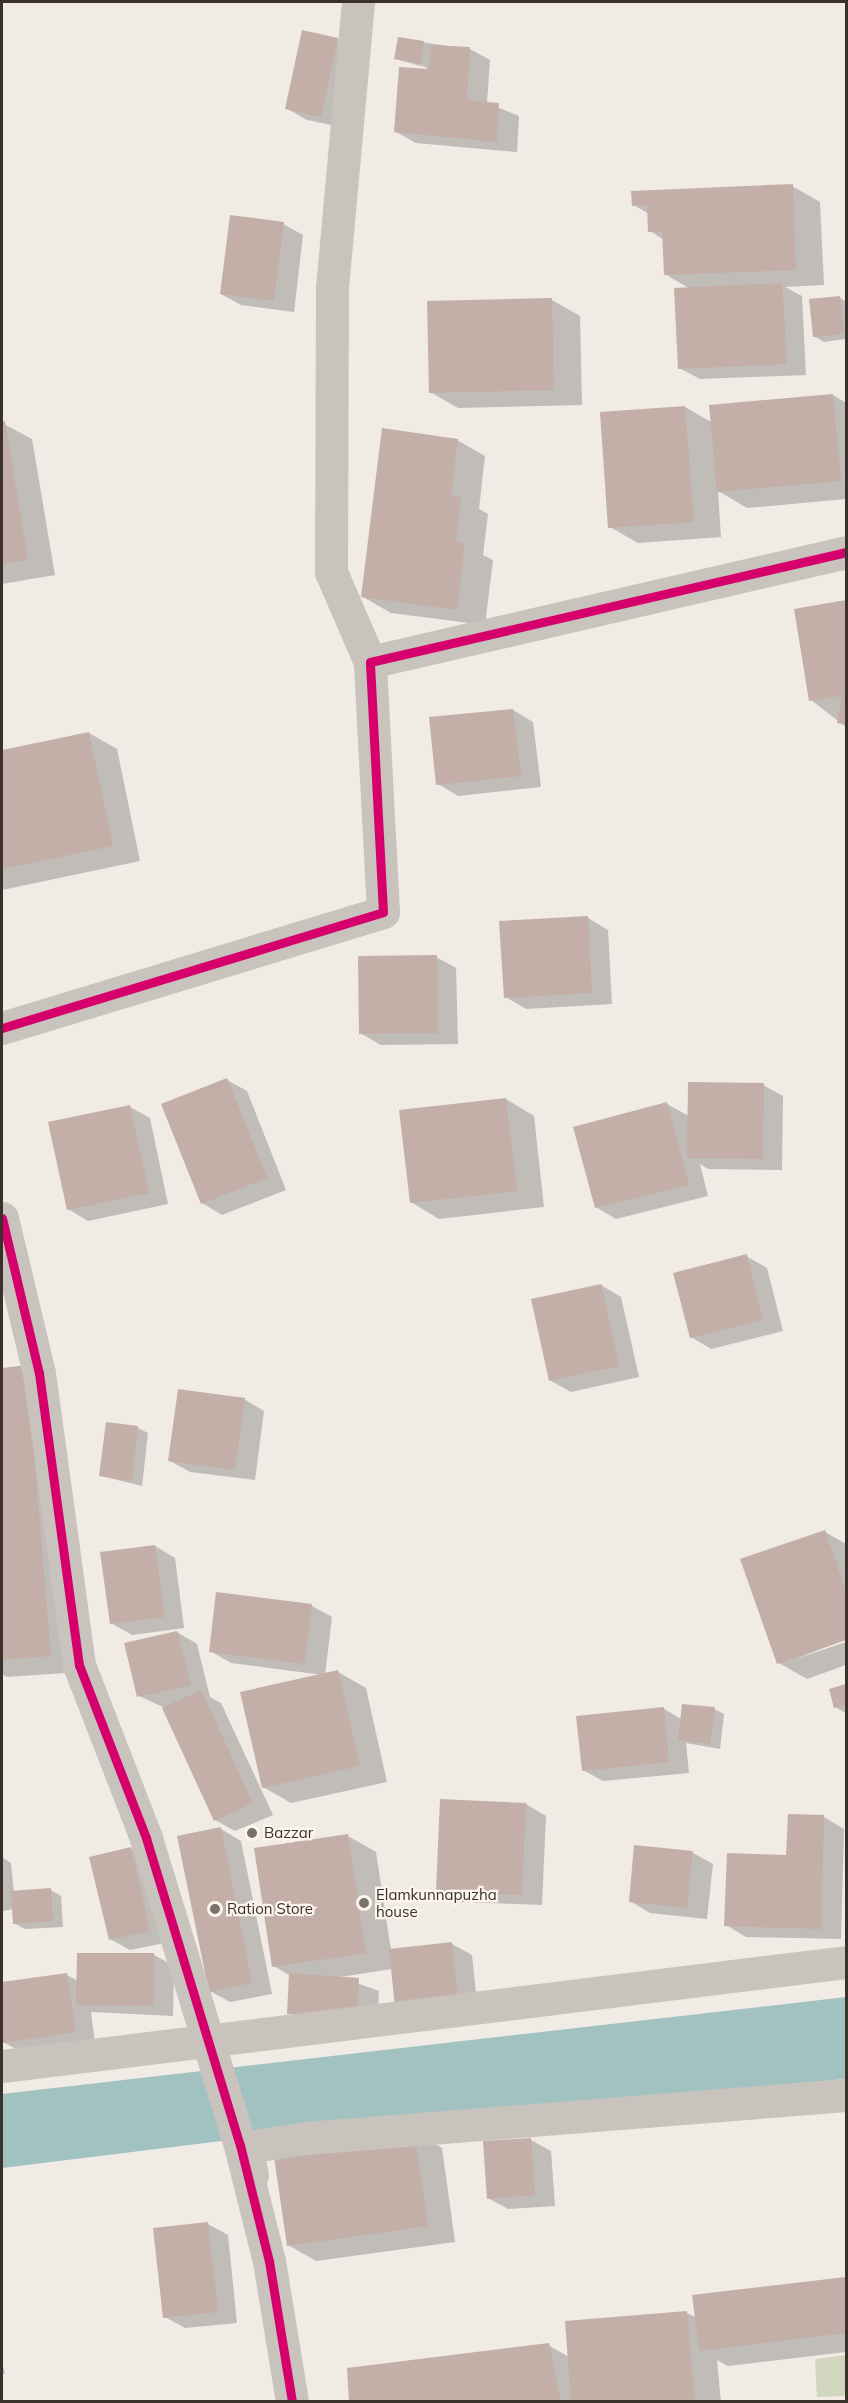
<!DOCTYPE html>
<html>
<head>
<meta charset="utf-8">
<style>
	body { margin:0 }
	#map { position:relative; width:848px; height:2403px; overflow:hidden; background:#f0ebe5; font-family:Mulish,sans-serif }
	div>[style] { position:absolute }
	[style*='--x'] { left:calc(var(--x)*1px); top:calc(var(--y)*1px); width:calc(var(--w)*1px); rotate:calc(var(--a)*1deg) }
	.green>* { inset:0; background:#d1d6bf }
	.water>* { inset:0; background:#a1c2c1 }
	.shadow>* { inset:0; background:#0003 }
	.building>* { inset:0; background:#c3afa7 }
	.street>* { height:33px; margin:-16.5px; padding:0 16.5px; transform-origin:16.5px; border-radius:16.5px; background:#c9c3be }
	.cycleway>* { height:9px; margin:-4.5px; padding:0 4.5px; transform-origin:4.5px; border-radius:4.5px; background:#d6006c }
	.dots>* { width:16px; height:16px; translate:-50% -50%; box-sizing:border-box; border:3px solid #fbf5ee; border-radius:50% }
	span { translate:-50% -50%; white-space:nowrap; text-align:center; line-height:1.15; -webkit-text-stroke:4.5px #fbf5ee; paint-order:stroke }
	.poi-label { font-size:15px; color:#3b302b }
	.left { translate:0 -50%; text-align:left }
	.frame { position:absolute; inset:0; border:3px solid #3b302b; pointer-events:none }
</style>
</head>
<body>
<div id="map">
	<div class="green">
		<i style="clip-path:polygon(846px 2355px,846px 2396px,817px 2397px,815px 2359px)"></i>
	</div>
	<div class="water">
		<i style="clip-path:polygon(846px 1997px,846px 2079px,410px 2118px,2px 2168px,2px 2094px)"></i>
	</div>
	<div class="shadow">
		<i style="clip-path:polygon(337px 39px,357px 51px,341px 127px,307px 120px,286px 108px)"></i>
		<i style="clip-path:polygon(399px 39px,470px 49px,490px 60px,487px 103px,519px 116px,517px 152px,416px 143px,396px 132px,430px 71px,415px 59px,424px 67px,396px 59px)"></i>
		<i style="clip-path:polygon(792px 186px,820px 202px,824px 285px,785px 287px,802px 296px,806px 375px,700px 379px,679px 368px,690px 289px,665px 274px,664px 240px,650px 231px,649px 214px,634px 205px)"></i>
		<i style="clip-path:polygon(283px 224px,303px 235px,294px 312px,241px 305px,221px 294px)"></i>
		<i style="clip-path:polygon(840px 298px,846px 302px,846px 339px,824px 342px,814px 336px)"></i>
		<i style="clip-path:polygon(552px 300px,580px 316px,582px 405px,458px 408px,430px 392px)"></i>
		<i style="clip-path:polygon(833px 395px,846px 403px,846px 499px,747px 508px,718px 491px,721px 537px,638px 543px,610px 527px,685px 407px,713px 423px)"></i>
		<i style="clip-path:polygon(2px 423px,32px 439px,55px 575px,2px 584px)"></i>
		<i style="clip-path:polygon(457px 440px,485px 456px,479px 509px,488px 514px,483px 555px,493px 560px,485px 625px,391px 613px,363px 597px)"></i>
		<i style="clip-path:polygon(846px 602px,846px 727px,811px 700px,796px 610px)"></i>
		<i style="clip-path:polygon(513px 710px,533px 722px,541px 787px,458px 796px,438px 784px)"></i>
		<i style="clip-path:polygon(89px 733px,117px 749px,140px 861px,2px 890px,2px 751px)"></i>
		<i style="clip-path:polygon(588px 918px,608px 930px,612px 1004px,526px 1009px,506px 997px)"></i>
		<i style="clip-path:polygon(436px 957px,456px 968px,458px 1044px,381px 1045px,360px 1033px)"></i>
		<i style="clip-path:polygon(227px 1080px,247px 1091px,286px 1190px,222px 1215px,202px 1203px)"></i>
		<i style="clip-path:polygon(763px 1085px,783px 1096px,782px 1170px,708px 1169px,700px 1164px,708px 1196px,616px 1219px,596px 1207px,667px 1104px,689px 1116px)"></i>
		<i style="clip-path:polygon(506px 1099px,534px 1116px,544px 1207px,439px 1219px,411px 1202px)"></i>
		<i style="clip-path:polygon(130px 1107px,150px 1118px,168px 1204px,88px 1221px,68px 1209px)"></i>
		<i style="clip-path:polygon(746px 1256px,767px 1268px,783px 1331px,711px 1349px,691px 1337px)"></i>
		<i style="clip-path:polygon(601px 1285px,621px 1297px,639px 1377px,571px 1392px,551px 1381px)"></i>
		<i style="clip-path:polygon(27px 1367px,79px 1672px,7px 1677px,2px 1674px,2px 1369px)"></i>
		<i style="clip-path:polygon(244px 1399px,264px 1411px,255px 1480px,190px 1472px,170px 1461px)"></i>
		<i style="clip-path:polygon(138px 1428px,148px 1433px,142px 1486px,101px 1476px)"></i>
		<i style="clip-path:polygon(825px 1532px,846px 1544px,846px 1639px,796px 1659px,846px 1642px,846px 1665px,807px 1679px,779px 1663px)"></i>
		<i style="clip-path:polygon(155px 1546px,175px 1558px,184px 1628px,132px 1635px,111px 1623px)"></i>
		<i style="clip-path:polygon(312px 1606px,332px 1617px,325px 1675px,338px 1672px,366px 1688px,387px 1782px,291px 1803px,263px 1787px,323px 1675px,231px 1663px,210px 1651px)"></i>
		<i style="clip-path:polygon(177px 1632px,197px 1644px,210px 1697px,221px 1703px,273px 1815px,235px 1831px,215px 1820px,163px 1707px,139px 1696px)"></i>
		<i style="clip-path:polygon(846px 1685px,846px 1713px,835px 1707px,830px 1690px)"></i>
		<i style="clip-path:polygon(664px 1709px,681px 1719px,714px 1709px,724px 1714px,720px 1749px,686px 1743px,689px 1773px,603px 1781px,583px 1770px)"></i>
		<i style="clip-path:polygon(526px 1804px,546px 1816px,542px 1905px,458px 1902px,438px 1890px)"></i>
		<i style="clip-path:polygon(824px 1817px,844px 1829px,841px 1939px,746px 1937px,726px 1925px)"></i>
		<i style="clip-path:polygon(221px 1829px,241px 1841px,272px 1994px,230px 2002px,210px 1991px)"></i>
		<i style="clip-path:polygon(348px 1836px,376px 1852px,391px 1950px,452px 1944px,472px 1955px,478px 2011px,392px 1969px,340px 1977px,379px 1991px,377px 2029px,274px 1966px)"></i>
		<i style="clip-path:polygon(636px 1847px,693px 1853px,713px 1864px,707px 1919px,650px 1913px,630px 1901px)"></i>
		<i style="clip-path:polygon(130px 1848px,151px 1860px,170px 1942px,130px 1950px,110px 1939px)"></i>
		<i style="clip-path:polygon(2px 1857px,11px 1863px,14px 1893px,51px 1890px,61px 1896px,63px 1927px,25px 1929px,14px 1923px,14px 1909px,2px 1911px)"></i>
		<i style="clip-path:polygon(154px 1955px,174px 1966px,173px 2016px,91px 2012px,95px 2043px,23px 2053px,3px 2042px,2px 1984px,67px 1975px,78px 1981px)"></i>
		<i style="clip-path:polygon(414px 2132px,442px 2148px,455px 2242px,316px 2261px,288px 2245px)"></i>
		<i style="clip-path:polygon(531px 2140px,551px 2151px,555px 2206px,508px 2209px,488px 2198px)"></i>
		<i style="clip-path:polygon(208px 2224px,228px 2235px,237px 2323px,185px 2328px,165px 2317px)"></i>
		<i style="clip-path:polygon(846px 2278px,846px 2352px,728px 2366px,717px 2360px,721px 2402px,351px 2402px,548px 2345px,569px 2357px,687px 2313px,697px 2318px,694px 2296px)"></i>
		<i style="clip-path:polygon(2px 2361px,5px 2374px,2px 2374px)"></i>
	</div>
	<div class="building">
		<i style="clip-path:polygon(302px 30px,338px 38px,321px 117px,285px 109px)"></i>
		<i style="clip-path:polygon(398px 37px,424px 41px,421px 64px,394px 59px)"></i>
		<i style="clip-path:polygon(431px 45px,470px 47px,467px 100px,499px 103px,497px 142px,394px 132px,399px 67px,429px 69px)"></i>
		<i style="clip-path:polygon(793px 184px,796px 270px,664px 275px,662px 232px,648px 232px,647px 205px,632px 206px,631px 191px)"></i>
		<i style="clip-path:polygon(230px 215px,284px 222px,274px 301px,220px 294px)"></i>
		<i style="clip-path:polygon(782px 283px,787px 364px,678px 369px,674px 288px)"></i>
		<i style="clip-path:polygon(840px 296px,844px 334px,813px 337px,809px 299px)"></i>
		<i style="clip-path:polygon(552px 298px,554px 390px,429px 393px,427px 301px)"></i>
		<i style="clip-path:polygon(833px 394px,841px 481px,717px 492px,709px 405px)"></i>
		<i style="clip-path:polygon(685px 406px,694px 522px,608px 528px,600px 412px)"></i>
		<i style="clip-path:polygon(5px 421px,28px 560px,2px 564px,2px 422px)"></i>
		<i style="clip-path:polygon(382px 428px,458px 439px,451px 496px,461px 496px,456px 541px,465px 543px,457px 610px,361px 597px)"></i>
		<i style="clip-path:polygon(846px 600px,846px 695px,809px 701px,794px 609px)"></i>
		<i style="clip-path:polygon(842px 696px,846px 697px,846px 725px,837px 723px)"></i>
		<i style="clip-path:polygon(513px 709px,521px 776px,436px 785px,429px 717px)"></i>
		<i style="clip-path:polygon(89px 732px,113px 846px,2px 869px,2px 750px)"></i>
		<i style="clip-path:polygon(588px 916px,592px 993px,504px 998px,499px 921px)"></i>
		<i style="clip-path:polygon(437px 955px,438px 1033px,359px 1034px,358px 956px)"></i>
		<i style="clip-path:polygon(227px 1078px,267px 1178px,201px 1204px,161px 1104px)"></i>
		<i style="clip-path:polygon(688px 1082px,764px 1083px,763px 1159px,687px 1158px)"></i>
		<i style="clip-path:polygon(506px 1098px,517px 1191px,410px 1203px,399px 1110px)"></i>
		<i style="clip-path:polygon(667px 1102px,689px 1185px,595px 1208px,573px 1127px)"></i>
		<i style="clip-path:polygon(130px 1105px,149px 1193px,67px 1210px,48px 1122px)"></i>
		<i style="clip-path:polygon(747px 1254px,763px 1320px,690px 1338px,673px 1273px)"></i>
		<i style="clip-path:polygon(601px 1284px,619px 1366px,549px 1381px,531px 1299px)"></i>
		<i style="clip-path:polygon(27px 1365px,51px 1656px,2px 1660px,2px 1368px)"></i>
		<i style="clip-path:polygon(178px 1389px,245px 1398px,235px 1470px,168px 1461px)"></i>
		<i style="clip-path:polygon(106px 1422px,138px 1426px,132px 1481px,99px 1476px)"></i>
		<i style="clip-path:polygon(825px 1530px,846px 1591px,846px 1640px,777px 1664px,740px 1559px)"></i>
		<i style="clip-path:polygon(155px 1545px,165px 1617px,110px 1624px,100px 1552px)"></i>
		<i style="clip-path:polygon(216px 1592px,312px 1604px,305px 1664px,209px 1652px)"></i>
		<i style="clip-path:polygon(177px 1631px,191px 1685px,137px 1697px,124px 1643px)"></i>
		<i style="clip-path:polygon(338px 1670px,360px 1766px,262px 1788px,240px 1692px)"></i>
		<i style="clip-path:polygon(846px 1684px,846px 1705px,834px 1708px,829px 1689px)"></i>
		<i style="clip-path:polygon(201px 1690px,253px 1803px,214px 1821px,162px 1708px)"></i>
		<i style="clip-path:polygon(682px 1704px,715px 1707px,710px 1744px,678px 1740px)"></i>
		<i style="clip-path:polygon(664px 1707px,669px 1762px,582px 1771px,576px 1716px)"></i>
		<i style="clip-path:polygon(440px 1799px,526px 1803px,522px 1895px,436px 1891px)"></i>
		<i style="clip-path:polygon(788px 1814px,824px 1815px,821px 1929px,724px 1926px,727px 1853px,786px 1855px)"></i>
		<i style="clip-path:polygon(221px 1827px,252px 1983px,209px 1992px,177px 1836px)"></i>
		<i style="clip-path:polygon(348px 1834px,366px 1953px,272px 1967px,254px 1848px)"></i>
		<i style="clip-path:polygon(634px 1845px,693px 1851px,687px 1908px,629px 1902px)"></i>
		<i style="clip-path:polygon(131px 1847px,150px 1931px,109px 1940px,89px 1857px)"></i>
		<i style="clip-path:polygon(51px 1888px,53px 1921px,13px 1924px,11px 1891px)"></i>
		<i style="clip-path:polygon(452px 1942px,458px 2001px,395px 2008px,389px 1949px)"></i>
		<i style="clip-path:polygon(77px 1953px,154px 1953px,154px 2006px,76px 2005px)"></i>
		<i style="clip-path:polygon(67px 1973px,76px 2032px,2px 2043px,2px 1982px)"></i>
		<i style="clip-path:polygon(289px 1973px,359px 1978px,357px 2018px,287px 2014px)"></i>
		<i style="clip-path:polygon(414px 2131px,428px 2226px,287px 2246px,273px 2150px)"></i>
		<i style="clip-path:polygon(531px 2138px,535px 2195px,487px 2199px,483px 2141px)"></i>
		<i style="clip-path:polygon(208px 2222px,218px 2312px,163px 2318px,153px 2228px)"></i>
		<i style="clip-path:polygon(846px 2277px,846px 2333px,699px 2351px,692px 2295px)"></i>
		<i style="clip-path:polygon(687px 2311px,695px 2402px,571px 2402px,565px 2321px)"></i>
		<i style="clip-path:polygon(549px 2343px,561px 2402px,349px 2402px,347px 2368px)"></i>
	</div>
	<div class="street">
		<i style="--x:358;--y:2;--w:285;--a:95.2"></i>
		<i style="--x:332;--y:286;--w:286;--a:90.2"></i>
		<i style="--x:331;--y:572;--w:98;--a:66.6"></i>
		<i style="--x:2;--y:1028;--w:398;--a:-16.9"></i>
		<i style="--x:383;--y:912;--w:250;--a:-93"></i>
		<i style="--x:370;--y:662;--w:489;--a:-13"></i>
		<i style="--x:2;--y:1218;--w:159;--a:76.6"></i>
		<i style="--x:39;--y:1373;--w:295;--a:82.2"></i>
		<i style="--x:79;--y:1665;--w:186;--a:68.8"></i>
		<i style="--x:146;--y:1838;--w:321;--a:73"></i>
		<i style="--x:240;--y:2145;--w:120;--a:76"></i>
		<i style="--x:269;--y:2261;--w:143;--a:80.7"></i>
		<i style="--x:2;--y:2066;--w:850;--a:-7.02"></i>
		<i style="--x:252;--y:2175;--w:29;--a:-102"></i>
		<i style="--x:246;--y:2147;--w:61;--a:-8.5"></i>
		<i style="--x:306;--y:2138;--w:542;--a:-4.55"></i>
	</div>
	<div class="cycleway">
		<i style="--x:2;--y:1028;--w:398;--a:-16.9"></i>
		<i style="--x:383;--y:912;--w:250;--a:-93"></i>
		<i style="--x:370;--y:662;--w:489;--a:-13"></i>
		<i style="--x:2;--y:1218;--w:159;--a:76.6"></i>
		<i style="--x:39;--y:1373;--w:295;--a:82.2"></i>
		<i style="--x:79;--y:1665;--w:186;--a:68.8"></i>
		<i style="--x:146;--y:1838;--w:321;--a:73"></i>
		<i style="--x:240;--y:2145;--w:120;--a:76"></i>
		<i style="--x:269;--y:2261;--w:143;--a:80.7"></i>
	</div>
	<div class="dots">
		<i style="left:252px;top:1833px;background:#7a716c"></i>
		<i style="left:364px;top:1903px;background:#7a716c"></i>
		<i style="left:215px;top:1909px;background:#7a716c"></i>
	</div>
	<div class="poi-label">
		<span class="left" style="left:264px;top:1833px">Bazzar</span>
		<span class="left" style="left:376px;top:1903px">Elamkunnapuzha<br>house</span>
		<span class="left" style="left:227px;top:1909px">Ration Store</span>
	</div>
	<div class="frame"></div>
</div>
</body>
</html>
